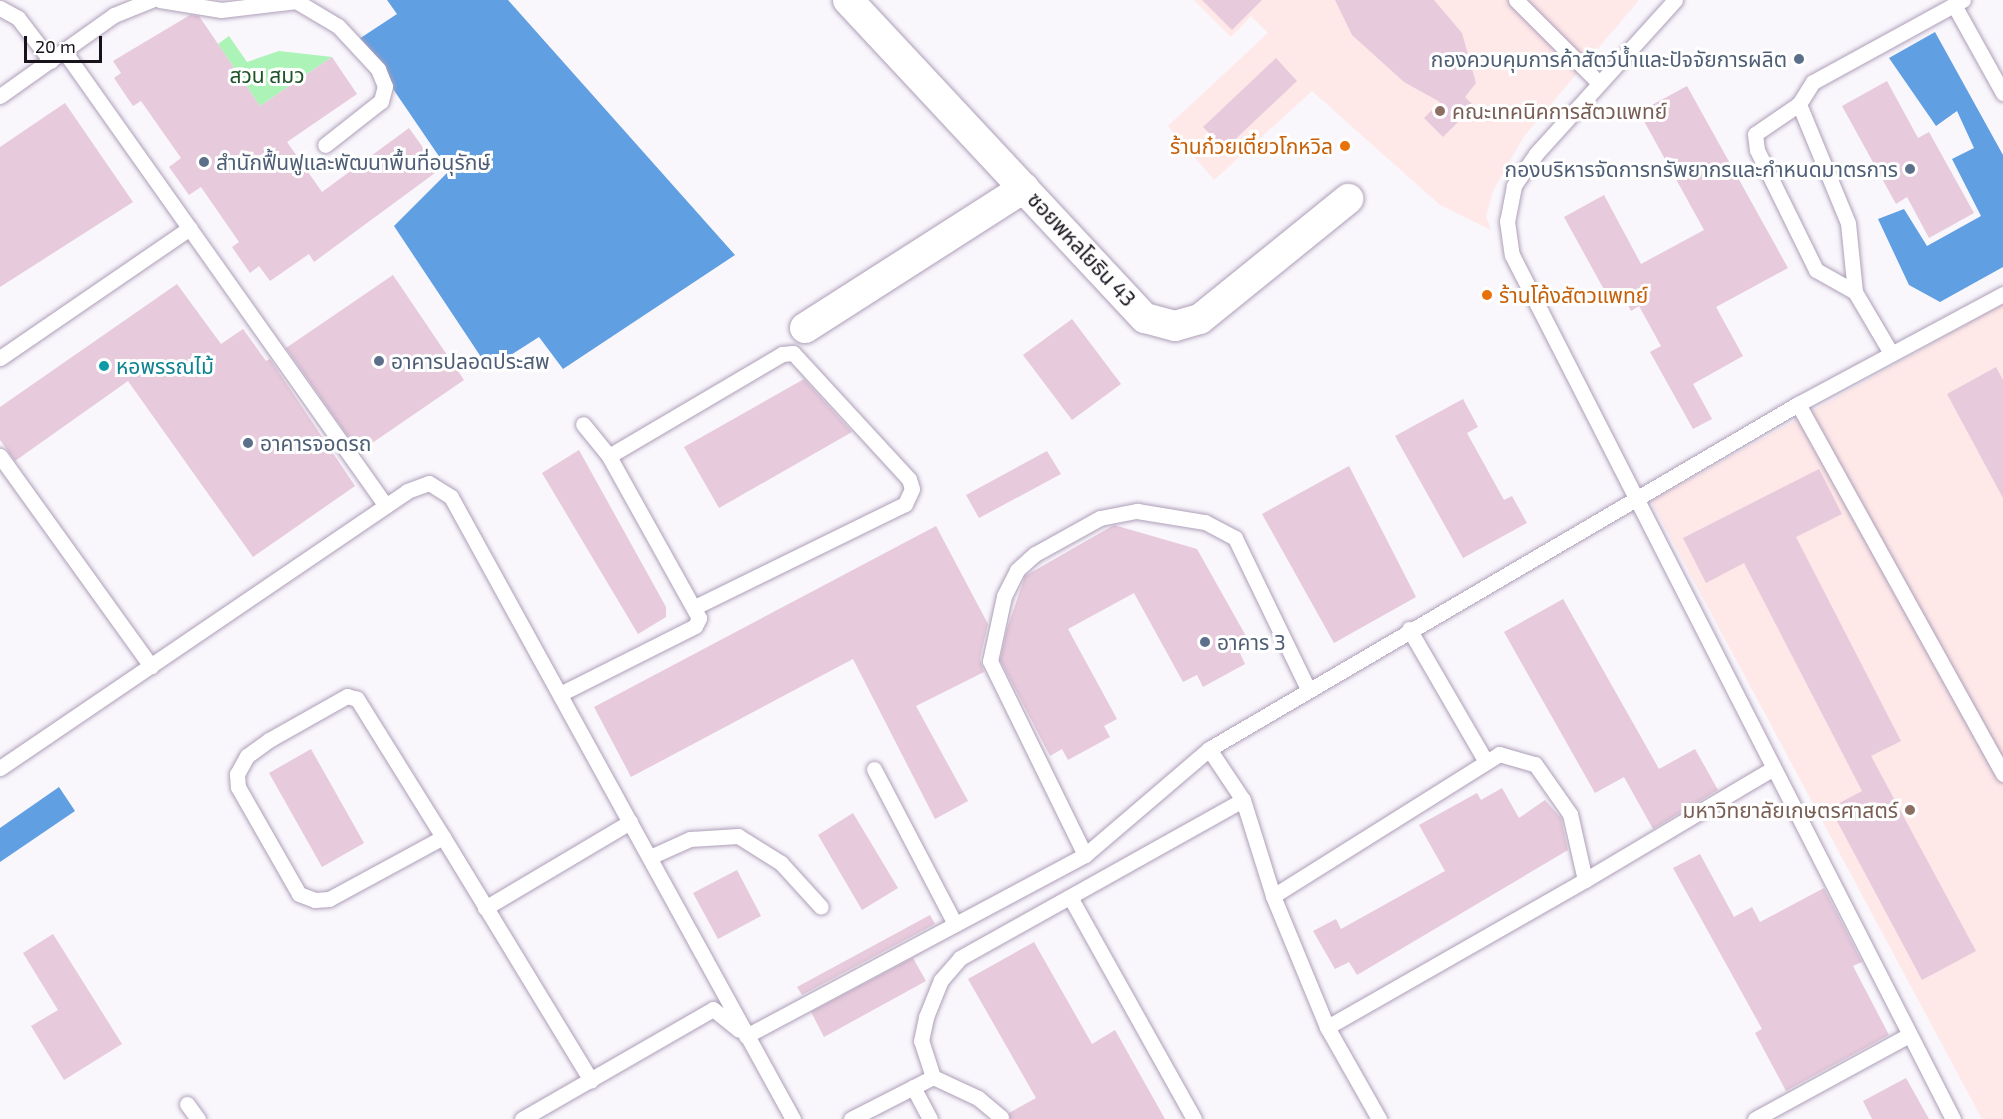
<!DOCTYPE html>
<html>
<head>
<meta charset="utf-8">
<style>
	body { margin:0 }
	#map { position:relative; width:2003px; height:1119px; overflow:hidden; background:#f9f6fc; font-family:"Exo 2","Noto Sans Thai",sans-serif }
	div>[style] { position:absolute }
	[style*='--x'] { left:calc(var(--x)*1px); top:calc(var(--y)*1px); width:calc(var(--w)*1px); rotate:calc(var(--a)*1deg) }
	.education>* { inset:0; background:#fee8e8 }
	.green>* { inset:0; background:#abf3b6 }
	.water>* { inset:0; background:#609fe2 }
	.building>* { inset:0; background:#e7cadc }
	.roads { filter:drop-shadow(0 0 2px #ae9fb8) drop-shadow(0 0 2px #ae9fb8) }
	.lane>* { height:15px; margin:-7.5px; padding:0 7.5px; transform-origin:7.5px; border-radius:7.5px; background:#fff }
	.street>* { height:30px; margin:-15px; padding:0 15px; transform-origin:15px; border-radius:15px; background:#fff }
	.dots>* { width:16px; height:16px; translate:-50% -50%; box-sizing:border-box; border:3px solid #fff; border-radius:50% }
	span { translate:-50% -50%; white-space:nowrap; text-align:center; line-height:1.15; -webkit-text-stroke:6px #fff; paint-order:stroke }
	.service-label { font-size:21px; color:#4e5e75 }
	.right { translate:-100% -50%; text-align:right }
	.left { translate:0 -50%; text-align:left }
	.park-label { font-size:21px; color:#1c5329 }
	.education-label { font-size:21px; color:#785e54 }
	.food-label { font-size:21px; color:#c56008 }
	.street-label { font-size:21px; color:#18121b }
	.culture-label { font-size:21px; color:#0d838f }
	.scale { position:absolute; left:24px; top:36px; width:78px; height:27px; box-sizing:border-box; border:3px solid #18121b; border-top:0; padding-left:8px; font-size:18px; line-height:21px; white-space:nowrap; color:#18121b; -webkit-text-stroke:4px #fff; paint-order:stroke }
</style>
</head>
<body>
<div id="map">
	<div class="education">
		<i style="clip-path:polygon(1194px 0,1639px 0,1524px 136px,1493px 191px,1486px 216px,1491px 230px,1440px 205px,1312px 91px,1214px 180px,1168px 126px,1268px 33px,1251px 16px,1231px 37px)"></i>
		<i style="clip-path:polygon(2003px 304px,2003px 1119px,1982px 1119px,1651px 501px)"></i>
	</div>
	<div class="green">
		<i style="clip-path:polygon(229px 36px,247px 62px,279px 51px,332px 57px,260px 106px,218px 44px)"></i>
	</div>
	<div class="water">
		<i style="clip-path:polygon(387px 0,508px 0,735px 255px,563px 369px,539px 337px,489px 369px,394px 226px,449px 171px,359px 39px,397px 14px)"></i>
		<i style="clip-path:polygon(1935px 32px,2003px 155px,2003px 267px,1940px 302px,1909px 285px,1878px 219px,1904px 209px,1927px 246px,1981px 216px,1952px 159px,1974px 148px,1957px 111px,1936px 126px,1889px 58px)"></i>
		<i style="clip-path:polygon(59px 787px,75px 811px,0 862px,0 828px)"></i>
	</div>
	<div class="building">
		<i style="clip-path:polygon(1202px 0,1262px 0,1232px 30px)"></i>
		<i style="clip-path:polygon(1335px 0,1434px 0,1462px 33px,1476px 83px,1465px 97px,1474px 106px,1443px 137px,1424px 118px,1440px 102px,1404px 82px,1352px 35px)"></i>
		<i style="clip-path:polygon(190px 15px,199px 16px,260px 106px,332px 57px,357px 94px,287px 142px,322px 192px,409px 128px,439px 170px,314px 262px,309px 254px,270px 281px,259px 266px,250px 273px,232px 247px,239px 242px,201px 187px,189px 195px,169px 167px,181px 158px,141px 101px,133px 106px,114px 78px,121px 73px,113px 61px)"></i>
		<i style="clip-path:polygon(1276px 58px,1297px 81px,1225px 149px,1203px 127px)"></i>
		<i style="clip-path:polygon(1887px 81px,1918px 138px,1929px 132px,1974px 213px,1929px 238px,1907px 197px,1896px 204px,1842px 106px)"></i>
		<i style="clip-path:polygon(1687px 86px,1788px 268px,1716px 307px,1743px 356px,1693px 384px,1712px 419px,1693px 429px,1650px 352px,1661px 346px,1639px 306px,1631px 311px,1624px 297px,1612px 304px,1564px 217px,1604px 195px,1641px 264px,1704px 230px,1639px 112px)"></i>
		<i style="clip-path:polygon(65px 103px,133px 202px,0 287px,0 147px)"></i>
		<i style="clip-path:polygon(393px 275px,464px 380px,359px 452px,286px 348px)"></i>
		<i style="clip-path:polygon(177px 284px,221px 344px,243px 329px,266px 361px,270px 359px,355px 486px,253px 557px,128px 381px,15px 461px,0 440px,0 407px)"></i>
		<i style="clip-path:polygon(1072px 319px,1121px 384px,1072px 420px,1023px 355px)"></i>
		<i style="clip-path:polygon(1996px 367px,2003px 380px,2003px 498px,1947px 394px)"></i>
		<i style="clip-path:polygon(804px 379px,852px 432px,719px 508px,684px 447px)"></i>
		<i style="clip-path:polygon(1463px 399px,1478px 427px,1467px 433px,1504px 500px,1512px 496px,1527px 523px,1463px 558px,1395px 436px)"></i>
		<i style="clip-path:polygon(579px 450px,666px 607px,666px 617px,638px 634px,542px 473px)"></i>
		<i style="clip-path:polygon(1047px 451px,1061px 474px,979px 518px,966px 495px)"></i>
		<i style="clip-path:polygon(1349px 466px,1416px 597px,1334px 643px,1262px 514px)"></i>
		<i style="clip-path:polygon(1819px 469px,1842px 514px,1796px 537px,1901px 741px,1871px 756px,1976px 951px,1922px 980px,1830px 808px,1862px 791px,1744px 563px,1706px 583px,1683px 538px)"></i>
		<i style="clip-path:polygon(1114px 525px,1197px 549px,1251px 645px,1239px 651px,1245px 664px,1203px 687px,1197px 675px,1183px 682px,1134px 593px,1068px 629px,1117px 719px,1104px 726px,1110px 737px,1068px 760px,1062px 749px,1050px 756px,1000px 660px,1007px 629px,1025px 576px)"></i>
		<i style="clip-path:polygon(936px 526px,988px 624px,980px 659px,984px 672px,916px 706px,968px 801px,935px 819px,853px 659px,631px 777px,594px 707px)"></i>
		<i style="clip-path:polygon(1563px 599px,1659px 769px,1695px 749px,1718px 790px,1653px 829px,1624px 777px,1595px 793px,1504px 632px)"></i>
		<i style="clip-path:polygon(311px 749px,364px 843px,322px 867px,269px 773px)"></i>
		<i style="clip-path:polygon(1502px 788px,1519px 818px,1545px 800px,1561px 818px,1568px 850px,1357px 975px,1349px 962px,1335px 969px,1313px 931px,1336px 919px,1341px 929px,1445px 871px,1419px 825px,1477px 793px,1481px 800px)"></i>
		<i style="clip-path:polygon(853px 813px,898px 888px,862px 910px,818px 835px)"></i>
		<i style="clip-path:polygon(1700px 854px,1734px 917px,1752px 907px,1760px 922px,1824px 888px,1862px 962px,1853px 966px,1889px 1035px,1786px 1091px,1755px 1033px,1762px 1029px,1673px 868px)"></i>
		<i style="clip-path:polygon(737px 870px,761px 916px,718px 939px,693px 893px)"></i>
		<i style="clip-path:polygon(930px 915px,935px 924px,802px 995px,797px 987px)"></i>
		<i style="clip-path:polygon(53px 934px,122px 1044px,64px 1080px,31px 1026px,58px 1010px,23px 953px)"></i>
		<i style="clip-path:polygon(1034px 942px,1092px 1044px,1115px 1030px,1165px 1119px,1010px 1119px,1009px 1113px,1036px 1098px,968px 979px)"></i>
		<i style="clip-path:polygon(931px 948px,913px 958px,926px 981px,824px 1037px,811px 1012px)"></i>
		<i style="clip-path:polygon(1906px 1078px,1929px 1119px,1872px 1119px,1863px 1101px)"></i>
	</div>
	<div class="roads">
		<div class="lane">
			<i style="--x:160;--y:0;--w:62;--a:9.3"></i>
			<i style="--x:221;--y:10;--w:76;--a:-6.8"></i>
			<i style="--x:296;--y:1;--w:49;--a:30.8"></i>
			<i style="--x:338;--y:26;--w:59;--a:47.1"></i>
			<i style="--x:378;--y:69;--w:18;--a:68"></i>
			<i style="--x:385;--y:86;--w:16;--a:105"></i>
			<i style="--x:381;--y:101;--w:71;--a:141.8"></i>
			<i style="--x:1516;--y:0;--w:116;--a:45"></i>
			<i style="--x:1675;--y:0;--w:207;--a:132.1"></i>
			<i style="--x:1536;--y:154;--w:39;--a:125"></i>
			<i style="--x:1514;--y:186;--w:36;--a:101"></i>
			<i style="--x:1507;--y:221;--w:34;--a:82"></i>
			<i style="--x:1512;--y:255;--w:970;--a:62.96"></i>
			<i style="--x:1954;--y:5;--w:101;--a:60.9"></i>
			<i style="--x:0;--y:8;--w:21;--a:29"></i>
			<i style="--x:18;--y:18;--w:54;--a:52.5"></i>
			<i style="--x:64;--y:51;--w:557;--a:54.71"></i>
			<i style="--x:0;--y:96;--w:140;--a:-35.4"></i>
			<i style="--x:114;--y:15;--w:40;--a:-22"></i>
			<i style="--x:1799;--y:104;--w:53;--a:145.7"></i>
			<i style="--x:1755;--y:134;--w:16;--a:83"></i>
			<i style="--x:1757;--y:150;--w:134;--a:63.8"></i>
			<i style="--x:1816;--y:270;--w:45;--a:29.4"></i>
			<i style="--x:1855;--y:292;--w:71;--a:59.5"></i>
			<i style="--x:1855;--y:292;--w:69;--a:-95.8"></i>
			<i style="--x:1848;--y:223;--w:129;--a:-112.4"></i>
			<i style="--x:1799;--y:104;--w:26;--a:-58"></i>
			<i style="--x:1813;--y:82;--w:171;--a:-28.7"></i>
			<i style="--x:0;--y:358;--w:230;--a:-34.4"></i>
			<i style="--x:1798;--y:404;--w:423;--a:61"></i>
			<i style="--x:0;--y:456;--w:259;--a:54.3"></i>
			<i style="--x:609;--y:456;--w:201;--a:-30.5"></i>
			<i style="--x:782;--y:354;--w:11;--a:-5"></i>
			<i style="--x:793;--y:353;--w:171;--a:47.4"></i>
			<i style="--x:909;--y:479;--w:10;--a:73"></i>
			<i style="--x:912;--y:489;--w:17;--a:115"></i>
			<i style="--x:905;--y:504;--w:234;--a:153.9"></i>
			<i style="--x:1409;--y:629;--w:151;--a:59.9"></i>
			<i style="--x:560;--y:694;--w:151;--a:-26.7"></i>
			<i style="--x:695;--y:626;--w:9;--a:-63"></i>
			<i style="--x:699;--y:618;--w:185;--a:-119.1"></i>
			<i style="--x:609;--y:456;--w:41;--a:-129.1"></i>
			<i style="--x:1209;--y:749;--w:61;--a:56.3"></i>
			<i style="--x:1243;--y:800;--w:101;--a:72.6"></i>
			<i style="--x:1273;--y:896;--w:142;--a:67.6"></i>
			<i style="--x:1327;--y:1027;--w:106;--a:60.5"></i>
			<i style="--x:0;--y:768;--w:492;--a:-34.2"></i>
			<i style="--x:407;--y:491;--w:23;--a:-20"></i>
			<i style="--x:429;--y:483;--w:26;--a:32"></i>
			<i style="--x:451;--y:497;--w:710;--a:61.2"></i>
			<i style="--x:874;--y:769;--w:175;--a:62.4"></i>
			<i style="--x:443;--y:837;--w:163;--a:-121.9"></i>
			<i style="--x:357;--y:699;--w:10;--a:-163"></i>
			<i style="--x:347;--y:696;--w:90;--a:150.6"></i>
			<i style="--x:269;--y:740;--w:27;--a:144"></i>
			<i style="--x:247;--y:756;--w:21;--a:119"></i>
			<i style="--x:237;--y:774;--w:13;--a:86"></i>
			<i style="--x:238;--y:787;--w:123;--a:60.3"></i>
			<i style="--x:299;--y:894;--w:17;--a:21"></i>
			<i style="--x:315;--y:900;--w:14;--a:-4"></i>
			<i style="--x:329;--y:899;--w:130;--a:-28.5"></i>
			<i style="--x:443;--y:837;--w:285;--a:58.7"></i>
			<i style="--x:1085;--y:855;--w:216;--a:-116.1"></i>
			<i style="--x:990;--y:661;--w:66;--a:-77.8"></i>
			<i style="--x:1004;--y:596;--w:29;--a:-63"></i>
			<i style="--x:1017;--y:570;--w:24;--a:-42"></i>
			<i style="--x:1035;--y:554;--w:74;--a:-29"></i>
			<i style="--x:1100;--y:518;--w:38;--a:-11"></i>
			<i style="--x:1137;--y:511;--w:69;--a:9.2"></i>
			<i style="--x:1205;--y:522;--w:34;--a:28"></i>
			<i style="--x:1235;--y:538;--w:168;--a:64.2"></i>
			<i style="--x:650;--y:857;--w:44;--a:-24.2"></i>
			<i style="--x:690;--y:839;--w:48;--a:-3.6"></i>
			<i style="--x:738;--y:836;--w:51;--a:32.1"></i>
			<i style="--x:781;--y:863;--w:59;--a:47.7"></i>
			<i style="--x:1585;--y:880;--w:217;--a:-30.7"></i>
			<i style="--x:1273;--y:896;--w:267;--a:-32.1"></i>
			<i style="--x:1499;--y:754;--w:37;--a:16"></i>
			<i style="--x:1535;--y:764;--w:61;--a:55"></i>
			<i style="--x:1570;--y:814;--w:68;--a:77.2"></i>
			<i style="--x:1585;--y:880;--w:297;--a:150.3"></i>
			<i style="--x:1070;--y:897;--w:254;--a:60.8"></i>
			<i style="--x:485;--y:908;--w:169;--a:-30.7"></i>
			<i style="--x:746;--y:1036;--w:384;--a:-28.1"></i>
			<i style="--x:1085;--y:855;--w:163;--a:-40.5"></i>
			<i style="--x:1209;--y:749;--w:683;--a:-30.36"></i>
			<i style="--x:1798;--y:404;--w:233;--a:-28.2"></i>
			<i style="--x:933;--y:1077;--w:38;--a:-108"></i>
			<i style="--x:921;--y:1041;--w:25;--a:-78"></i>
			<i style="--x:926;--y:1017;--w:40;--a:-68"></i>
			<i style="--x:941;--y:980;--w:29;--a:-49"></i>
			<i style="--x:960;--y:958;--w:324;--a:-29.2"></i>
			<i style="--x:913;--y:1087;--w:36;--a:62"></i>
			<i style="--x:187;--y:1104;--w:19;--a:54"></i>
			<i style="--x:522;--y:1119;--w:220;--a:-29.9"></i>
			<i style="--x:713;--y:1009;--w:33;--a:39"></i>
			<i style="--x:851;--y:1119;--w:92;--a:-27.1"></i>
			<i style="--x:933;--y:1077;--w:50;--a:25"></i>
			<i style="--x:978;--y:1098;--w:30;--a:40"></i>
			<i style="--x:1755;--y:1119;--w:173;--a:-28.6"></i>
		</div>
		<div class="street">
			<i style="--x:848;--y:0;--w:435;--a:47"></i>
			<i style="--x:1145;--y:318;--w:31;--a:15"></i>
			<i style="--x:1175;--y:326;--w:26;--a:-16"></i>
			<i style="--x:1200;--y:319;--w:191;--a:-39"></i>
			<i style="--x:805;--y:328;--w:260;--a:-32.6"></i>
		</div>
	</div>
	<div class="dots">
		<i style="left:1799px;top:59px;background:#5c6f8a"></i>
		<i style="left:1440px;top:111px;background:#8d6e63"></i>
		<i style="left:1345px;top:146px;background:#e8710a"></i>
		<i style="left:204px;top:162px;background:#5c6f8a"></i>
		<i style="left:1910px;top:169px;background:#5c6f8a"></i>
		<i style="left:1487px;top:295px;background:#e8710a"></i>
		<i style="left:379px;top:361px;background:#5c6f8a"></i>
		<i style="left:104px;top:366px;background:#0f9aa8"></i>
		<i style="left:248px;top:443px;background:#5c6f8a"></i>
		<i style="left:1205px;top:642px;background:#5c6f8a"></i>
		<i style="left:1910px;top:810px;background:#8d6e63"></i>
	</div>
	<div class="service-label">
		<span class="right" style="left:1787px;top:59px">กองควบคุมการค้าสัตว์น้ำและปัจจัยการผลิต</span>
		<span class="left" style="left:216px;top:162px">สำนักฟื้นฟูและพัฒนาพื้นที่อนุรักษ์</span>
		<span class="right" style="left:1898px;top:169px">กองบริหารจัดการทรัพยากรและกำหนดมาตรการ</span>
		<span class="left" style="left:391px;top:361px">อาคารปลอดประสพ</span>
		<span class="left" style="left:260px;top:443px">อาคารจอดรถ</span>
		<span class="left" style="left:1217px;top:642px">อาคาร 3</span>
	</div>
	<div class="park-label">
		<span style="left:267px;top:75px">สวน สมว</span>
	</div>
	<div class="education-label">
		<span class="left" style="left:1452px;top:111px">คณะเทคนิคการสัตวแพทย์</span>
		<span class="right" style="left:1898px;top:810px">มหาวิทยาลัยเกษตรศาสตร์</span>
	</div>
	<div class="food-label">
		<span class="right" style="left:1333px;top:146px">ร้านก๋วยเตี๋ยวโกหวิล</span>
		<span class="left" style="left:1499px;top:295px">ร้านโค้งสัตวแพทย์</span>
	</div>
	<div class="street-label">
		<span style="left:1082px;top:249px;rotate:47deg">ซอยพหลโยธิน 43</span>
	</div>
	<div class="culture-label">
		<span class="left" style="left:116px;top:366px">หอพรรณไม้</span>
	</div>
	<div class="scale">20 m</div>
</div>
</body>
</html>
